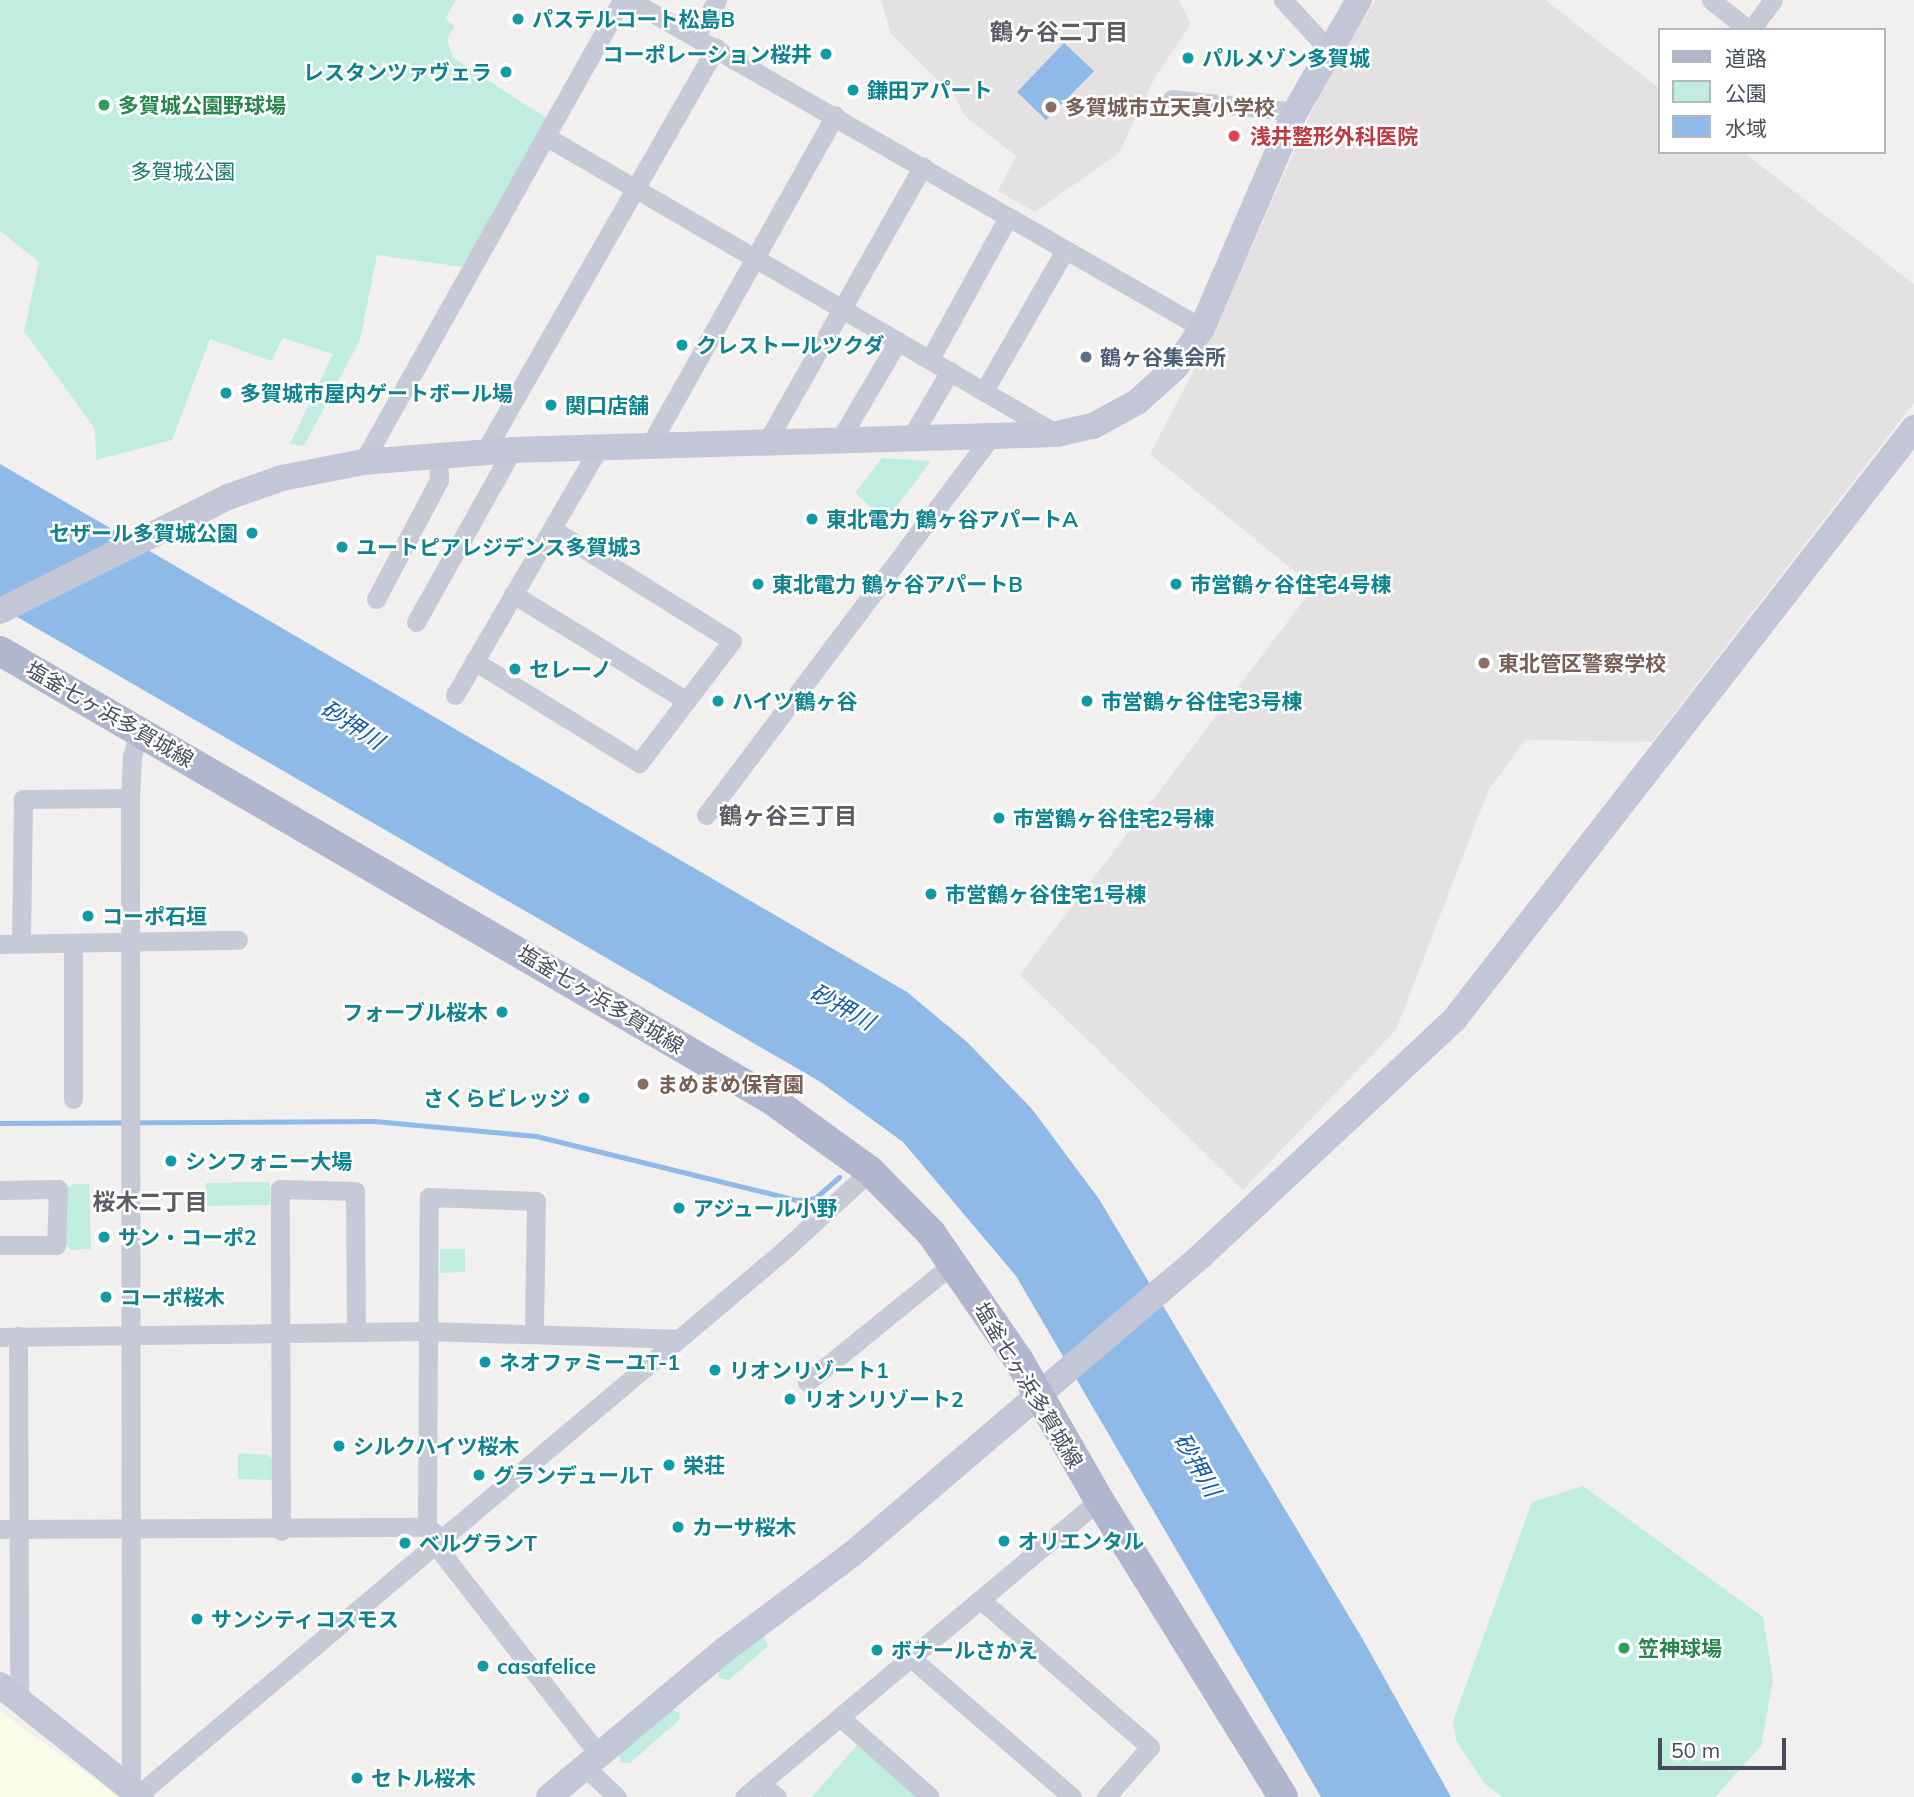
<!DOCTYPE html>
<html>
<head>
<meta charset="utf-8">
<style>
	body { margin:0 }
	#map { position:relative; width:1914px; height:1797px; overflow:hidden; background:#f2f0ef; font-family:Mulish,"Noto Sans JP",sans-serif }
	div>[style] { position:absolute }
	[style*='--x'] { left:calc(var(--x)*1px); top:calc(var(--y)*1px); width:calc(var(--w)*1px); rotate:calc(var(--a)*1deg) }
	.commercial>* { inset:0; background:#fbfbea }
	.education>* { inset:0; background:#e3e1e1 }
	.green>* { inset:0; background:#c0eddf }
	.water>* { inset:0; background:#8fbae8 }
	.stream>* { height:5px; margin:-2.5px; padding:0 2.5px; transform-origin:2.5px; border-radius:2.5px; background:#8fbae8 }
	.street>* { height:19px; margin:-9.5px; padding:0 9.5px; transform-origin:9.5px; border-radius:9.5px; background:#c6cad6 }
	.secondary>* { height:26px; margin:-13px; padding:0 13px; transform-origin:13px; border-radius:13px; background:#c3c6d7 }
	.primary>* { height:30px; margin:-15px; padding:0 15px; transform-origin:15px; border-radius:15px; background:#b0b6cd }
	.dots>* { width:19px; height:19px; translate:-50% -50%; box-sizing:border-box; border:4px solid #fff; border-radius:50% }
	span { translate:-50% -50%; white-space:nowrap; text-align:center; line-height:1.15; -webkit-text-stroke:5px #fff; paint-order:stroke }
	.culture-label { font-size:21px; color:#0d838f; font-weight:700 }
	.left { translate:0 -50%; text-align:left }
	.right { translate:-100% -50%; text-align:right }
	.leisure-label { font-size:21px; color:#27864d; font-weight:700 }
	.education-label { font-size:21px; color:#785e54; font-weight:700 }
	.health-label { font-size:21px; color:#be3a42; font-weight:700 }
	.park-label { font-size:21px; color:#1c7a68 }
	.service-label { font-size:21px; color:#4e5e75; font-weight:700 }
	.street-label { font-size:21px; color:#484c5c }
	.neighbourhood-label { font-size:23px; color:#5c5d64; font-weight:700 }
	.water-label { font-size:23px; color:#1359a4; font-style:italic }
	.legend { position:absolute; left:1658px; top:28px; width:228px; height:126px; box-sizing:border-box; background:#fff; border:2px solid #b6b7be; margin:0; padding:9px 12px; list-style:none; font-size:21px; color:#484c5c }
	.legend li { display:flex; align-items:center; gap:14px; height:35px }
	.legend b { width:35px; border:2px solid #b6b7be }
	.scale { position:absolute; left:1658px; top:1738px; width:128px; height:32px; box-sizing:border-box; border:4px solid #484c5c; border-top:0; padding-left:9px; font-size:21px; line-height:24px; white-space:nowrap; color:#484c5c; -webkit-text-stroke:5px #fff; paint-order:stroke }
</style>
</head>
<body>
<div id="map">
	<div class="commercial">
		<i style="clip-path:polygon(0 1711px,102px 1785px,117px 1797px,0 1797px)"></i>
	</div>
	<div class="education">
		<i style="clip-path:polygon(881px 0,1179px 0,1191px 24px,1155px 77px,1119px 153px,1035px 212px,998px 191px,1016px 156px,965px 116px,955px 97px,891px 34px)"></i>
		<i style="clip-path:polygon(1376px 0,1545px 0,1660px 89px,1660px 152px,1743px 152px,1914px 284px,1914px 403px,1652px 742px,1525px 740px,1488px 791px,1396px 1030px,1243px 1190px,1020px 975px,1314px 587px,1150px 454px,1215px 330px,1325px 81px)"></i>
	</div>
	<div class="green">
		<i style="clip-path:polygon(0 0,456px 0,445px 19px,455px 26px,447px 39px,453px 58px,548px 119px,463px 267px,377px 255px,360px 340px,304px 446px,290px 444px,333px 354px,283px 338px,271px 361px,210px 339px,172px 440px,96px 460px,95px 429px,24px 331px,39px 262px,0 231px)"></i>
		<i style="clip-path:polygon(882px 458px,931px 461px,886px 520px,855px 493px)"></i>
		<i style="clip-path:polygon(270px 1182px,270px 1205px,206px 1206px,206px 1183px)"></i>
		<i style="clip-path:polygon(73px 1184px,89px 1184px,91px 1249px,71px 1250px,66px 1245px,66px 1189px)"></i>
		<i style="clip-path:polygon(440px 1249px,465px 1249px,465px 1272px,440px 1273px)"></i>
		<i style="clip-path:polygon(238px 1453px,268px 1455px,273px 1460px,273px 1480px,238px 1479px)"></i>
		<i style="clip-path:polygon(1583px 1486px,1763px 1617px,1773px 1680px,1761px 1746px,1715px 1797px,1503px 1797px,1485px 1784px,1456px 1741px,1453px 1721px,1532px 1502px)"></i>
		<i style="clip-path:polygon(763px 1636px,768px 1646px,729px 1680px,719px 1678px,718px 1671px)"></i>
		<i style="clip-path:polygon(672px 1710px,680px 1713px,679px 1720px,630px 1763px,621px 1763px,619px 1754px)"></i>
		<i style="clip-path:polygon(857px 1745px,916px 1795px,915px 1797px,812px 1797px)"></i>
	</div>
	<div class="water">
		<i style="clip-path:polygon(1064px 43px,1094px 71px,1046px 120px,1017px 92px)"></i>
		<i style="clip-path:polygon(0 464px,907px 992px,967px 1042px,1032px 1109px,1099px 1199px,1362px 1638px,1451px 1797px,1321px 1797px,1016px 1276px,903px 1142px,819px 1081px,0 607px)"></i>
	</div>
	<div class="stream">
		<i style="--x:0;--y:1123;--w:374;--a:-0.3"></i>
		<i style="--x:374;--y:1121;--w:163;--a:5.3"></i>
		<i style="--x:536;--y:1136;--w:269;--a:13.8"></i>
		<i style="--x:797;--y:1200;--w:18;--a:-6"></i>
		<i style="--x:815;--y:1198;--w:32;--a:-41"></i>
	</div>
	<div class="street">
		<i style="--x:630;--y:0;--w:659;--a:29.83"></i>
		<i style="--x:1283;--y:0;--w:65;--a:47.5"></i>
		<i style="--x:1711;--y:0;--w:48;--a:38.3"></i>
		<i style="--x:1751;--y:30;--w:37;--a:-54"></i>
		<i style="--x:695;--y:37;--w:43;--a:-59.3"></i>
		<i style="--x:1172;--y:99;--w:124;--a:6"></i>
		<i style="--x:545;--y:136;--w:592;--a:30.2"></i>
		<i style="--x:930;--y:359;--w:162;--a:-61.2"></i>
		<i style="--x:984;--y:391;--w:163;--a:-60.1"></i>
		<i style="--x:910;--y:439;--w:79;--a:-59.5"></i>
		<i style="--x:839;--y:441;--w:116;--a:-59.5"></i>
		<i style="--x:766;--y:443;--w:318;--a:-60.5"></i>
		<i style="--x:650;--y:445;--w:378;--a:-60.7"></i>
		<i style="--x:485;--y:451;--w:465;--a:-60.2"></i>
		<i style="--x:363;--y:462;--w:530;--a:-60.72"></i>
		<i style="--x:513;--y:594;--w:204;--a:31.6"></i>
		<i style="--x:376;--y:599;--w:135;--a:-62.1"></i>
		<i style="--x:439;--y:480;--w:25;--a:-92"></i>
		<i style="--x:416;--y:622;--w:197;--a:-60.8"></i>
		<i style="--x:474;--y:661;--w:194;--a:31.7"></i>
		<i style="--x:639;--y:763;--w:153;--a:-52.7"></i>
		<i style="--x:732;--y:641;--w:212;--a:-148.1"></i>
		<i style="--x:455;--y:695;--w:288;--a:-59.8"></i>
		<i style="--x:706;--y:815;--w:475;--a:-53"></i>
		<i style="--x:0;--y:944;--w:238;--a:-1"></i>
		<i style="--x:21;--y:944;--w:145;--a:-89.2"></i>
		<i style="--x:23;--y:799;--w:107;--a:-0.5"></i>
		<i style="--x:73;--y:945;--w:154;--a:90"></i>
		<i style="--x:0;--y:1190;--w:58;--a:-1"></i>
		<i style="--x:58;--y:1189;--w:56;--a:92"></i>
		<i style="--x:56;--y:1245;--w:56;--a:180"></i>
		<i style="--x:18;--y:1336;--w:365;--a:89.8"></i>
		<i style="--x:0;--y:1337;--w:426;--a:-0.8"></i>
		<i style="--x:426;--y:1331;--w:250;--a:1.8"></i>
		<i style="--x:807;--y:1382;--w:189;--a:-39"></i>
		<i style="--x:427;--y:1527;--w:330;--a:-89.7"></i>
		<i style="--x:429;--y:1197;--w:107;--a:2.1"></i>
		<i style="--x:536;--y:1201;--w:131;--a:90.9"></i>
		<i style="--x:0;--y:1529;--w:427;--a:-0.3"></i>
		<i style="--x:427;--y:1527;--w:13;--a:39"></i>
		<i style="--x:281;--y:1531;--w:342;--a:-90.2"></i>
		<i style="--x:280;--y:1189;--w:75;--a:1.5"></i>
		<i style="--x:355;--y:1191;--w:141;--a:89.6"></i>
		<i style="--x:434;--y:1543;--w:269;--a:52.1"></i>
		<i style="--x:981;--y:1600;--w:224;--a:41"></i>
		<i style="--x:1150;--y:1747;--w:67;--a:131.3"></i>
		<i style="--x:911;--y:1658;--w:213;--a:40.8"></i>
		<i style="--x:840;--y:1717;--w:120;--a:41.6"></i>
		<i style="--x:585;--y:1767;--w:44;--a:43.2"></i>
		<i style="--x:761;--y:1784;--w:21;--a:39"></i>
		<i style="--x:131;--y:1789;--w:991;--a:-90.06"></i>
		<i style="--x:130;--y:798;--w:42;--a:-87.3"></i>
		<i style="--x:132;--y:756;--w:25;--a:-72"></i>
		<i style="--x:138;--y:1795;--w:842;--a:-40.14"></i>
		<i style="--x:782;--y:1252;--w:120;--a:-42.6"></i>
		<i style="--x:744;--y:1797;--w:463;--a:-39.9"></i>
	</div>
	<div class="secondary">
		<i style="--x:0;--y:611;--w:255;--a:-26.6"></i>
		<i style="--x:228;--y:497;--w:57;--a:-19.4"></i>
		<i style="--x:282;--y:478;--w:83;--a:-11.2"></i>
		<i style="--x:363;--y:462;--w:149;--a:-4.6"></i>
		<i style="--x:512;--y:450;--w:545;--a:-1.68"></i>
		<i style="--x:1057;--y:434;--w:37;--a:-13"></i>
		<i style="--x:1093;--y:426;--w:50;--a:-28.6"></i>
		<i style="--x:1137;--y:402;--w:52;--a:-41.9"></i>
		<i style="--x:1176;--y:367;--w:47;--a:-56.3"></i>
		<i style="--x:1202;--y:328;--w:235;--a:-66.7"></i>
		<i style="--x:1295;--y:112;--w:129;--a:-60.3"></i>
		<i style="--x:0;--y:1685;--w:180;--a:38.5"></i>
		<i style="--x:549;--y:1797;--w:227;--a:-40"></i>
		<i style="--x:723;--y:1651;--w:160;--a:-36.9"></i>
		<i style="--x:851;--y:1555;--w:463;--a:-40.5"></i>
		<i style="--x:1203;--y:1254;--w:343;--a:-43"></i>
		<i style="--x:1454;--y:1020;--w:750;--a:-52.15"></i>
	</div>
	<div class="primary">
		<i style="--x:0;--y:651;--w:893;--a:30.18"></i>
		<i style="--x:772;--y:1100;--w:121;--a:35.9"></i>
		<i style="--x:870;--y:1171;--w:87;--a:45.5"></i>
		<i style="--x:931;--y:1233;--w:153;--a:55.4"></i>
		<i style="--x:1018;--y:1359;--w:163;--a:60.1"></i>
		<i style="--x:1099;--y:1500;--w:349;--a:58.2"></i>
	</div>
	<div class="dots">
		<i style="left:518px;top:19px;background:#0f9aa8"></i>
		<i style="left:826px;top:54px;background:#0f9aa8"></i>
		<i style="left:1188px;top:58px;background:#0f9aa8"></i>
		<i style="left:506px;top:72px;background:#0f9aa8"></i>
		<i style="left:853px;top:90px;background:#0f9aa8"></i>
		<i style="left:104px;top:105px;background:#2e9e5b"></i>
		<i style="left:1051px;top:107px;background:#8d6e63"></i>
		<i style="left:1234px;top:136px;background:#e0444e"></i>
		<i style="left:682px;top:345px;background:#0f9aa8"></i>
		<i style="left:1086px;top:357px;background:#5c6f8a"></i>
		<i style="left:226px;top:393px;background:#0f9aa8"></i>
		<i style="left:551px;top:405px;background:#0f9aa8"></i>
		<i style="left:812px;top:519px;background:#0f9aa8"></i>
		<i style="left:252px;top:533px;background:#0f9aa8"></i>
		<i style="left:342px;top:547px;background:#0f9aa8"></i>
		<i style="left:758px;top:584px;background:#0f9aa8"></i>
		<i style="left:1176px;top:584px;background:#0f9aa8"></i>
		<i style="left:1484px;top:663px;background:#8d6e63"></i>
		<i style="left:515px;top:669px;background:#0f9aa8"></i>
		<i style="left:718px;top:701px;background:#0f9aa8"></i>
		<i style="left:1087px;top:701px;background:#0f9aa8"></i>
		<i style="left:999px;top:818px;background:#0f9aa8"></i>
		<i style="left:931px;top:894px;background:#0f9aa8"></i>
		<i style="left:88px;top:916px;background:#0f9aa8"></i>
		<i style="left:502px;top:1012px;background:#0f9aa8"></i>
		<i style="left:643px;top:1084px;background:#8d6e63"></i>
		<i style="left:584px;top:1098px;background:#0f9aa8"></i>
		<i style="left:171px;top:1161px;background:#0f9aa8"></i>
		<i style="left:679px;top:1208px;background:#0f9aa8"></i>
		<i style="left:104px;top:1237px;background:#0f9aa8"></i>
		<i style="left:106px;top:1297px;background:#0f9aa8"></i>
		<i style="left:485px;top:1362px;background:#0f9aa8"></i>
		<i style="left:715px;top:1370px;background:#0f9aa8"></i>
		<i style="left:790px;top:1399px;background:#0f9aa8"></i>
		<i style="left:339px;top:1446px;background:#0f9aa8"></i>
		<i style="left:669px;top:1465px;background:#0f9aa8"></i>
		<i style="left:479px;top:1475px;background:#0f9aa8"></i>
		<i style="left:678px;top:1527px;background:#0f9aa8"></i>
		<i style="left:1004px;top:1541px;background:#0f9aa8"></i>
		<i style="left:405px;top:1543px;background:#0f9aa8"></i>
		<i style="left:197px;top:1619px;background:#0f9aa8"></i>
		<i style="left:1624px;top:1648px;background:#2e9e5b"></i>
		<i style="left:877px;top:1650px;background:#0f9aa8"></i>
		<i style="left:483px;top:1666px;background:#0f9aa8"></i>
		<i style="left:357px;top:1778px;background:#0f9aa8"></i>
	</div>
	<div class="culture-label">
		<span class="left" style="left:532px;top:19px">パステルコート松島B</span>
		<span class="right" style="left:812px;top:54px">コーポレーション桜井</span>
		<span class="left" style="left:1202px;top:58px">パルメゾン多賀城</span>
		<span class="right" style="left:492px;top:72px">レスタンツァヴェラ</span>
		<span class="left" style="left:867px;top:90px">鎌田アパート</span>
		<span class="left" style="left:696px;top:345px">クレストールツクダ</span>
		<span class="left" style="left:240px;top:393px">多賀城市屋内ゲートボール場</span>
		<span class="left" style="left:565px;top:405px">関口店舗</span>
		<span class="left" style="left:826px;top:519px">東北電力 鶴ヶ谷アパートA</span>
		<span class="right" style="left:238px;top:533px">セザール多賀城公園</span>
		<span class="left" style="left:356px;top:547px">ユートピアレジデンス多賀城3</span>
		<span class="left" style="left:772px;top:584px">東北電力 鶴ヶ谷アパートB</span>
		<span class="left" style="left:1190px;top:584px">市営鶴ヶ谷住宅4号棟</span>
		<span class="left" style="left:529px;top:669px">セレーノ</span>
		<span class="left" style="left:732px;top:701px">ハイツ鶴ヶ谷</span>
		<span class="left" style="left:1101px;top:701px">市営鶴ヶ谷住宅3号棟</span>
		<span class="left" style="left:1013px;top:818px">市営鶴ヶ谷住宅2号棟</span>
		<span class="left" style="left:945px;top:894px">市営鶴ヶ谷住宅1号棟</span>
		<span class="left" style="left:102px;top:916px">コーポ石垣</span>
		<span class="right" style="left:488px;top:1012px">フォーブル桜木</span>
		<span class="right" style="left:570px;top:1098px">さくらビレッジ</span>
		<span class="left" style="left:185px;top:1161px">シンフォニー大場</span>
		<span class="left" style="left:693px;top:1208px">アジュール小野</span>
		<span class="left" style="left:118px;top:1237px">サン・コーポ2</span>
		<span class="left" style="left:120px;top:1297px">コーポ桜木</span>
		<span class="left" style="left:499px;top:1362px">ネオファミーユT-1</span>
		<span class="left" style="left:729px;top:1370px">リオンリゾート1</span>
		<span class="left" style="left:804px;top:1399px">リオンリゾート2</span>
		<span class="left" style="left:353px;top:1446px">シルクハイツ桜木</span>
		<span class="left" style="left:683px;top:1465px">栄荘</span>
		<span class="left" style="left:493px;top:1475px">グランデュールT</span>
		<span class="left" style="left:692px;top:1527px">カーサ桜木</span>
		<span class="left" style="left:1018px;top:1541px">オリエンタル</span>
		<span class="left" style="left:419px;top:1543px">ベルグランT</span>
		<span class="left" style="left:211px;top:1619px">サンシティコスモス</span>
		<span class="left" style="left:891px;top:1650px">ボナールさかえ</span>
		<span class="left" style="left:497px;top:1666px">casafelice</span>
		<span class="left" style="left:371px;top:1778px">セトル桜木</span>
	</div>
	<div class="leisure-label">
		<span class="left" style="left:118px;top:105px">多賀城公園野球場</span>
		<span class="left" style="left:1638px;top:1648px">笠神球場</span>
	</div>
	<div class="education-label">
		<span class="left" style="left:1065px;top:107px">多賀城市立天真小学校</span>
		<span class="left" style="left:1498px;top:663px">東北管区警察学校</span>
		<span class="left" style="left:657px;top:1084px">まめまめ保育園</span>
	</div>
	<div class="health-label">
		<span class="left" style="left:1250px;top:136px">浅井整形外科医院</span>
	</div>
	<div class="park-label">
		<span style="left:183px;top:171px">多賀城公園</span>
	</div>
	<div class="service-label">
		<span class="left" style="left:1100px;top:357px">鶴ヶ谷集会所</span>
	</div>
	<div class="street-label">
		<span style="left:110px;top:714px;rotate:30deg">塩釜七ヶ浜多賀城線</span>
		<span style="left:601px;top:999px;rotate:31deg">塩釜七ヶ浜多賀城線</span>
		<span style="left:1029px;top:1385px;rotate:59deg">塩釜七ヶ浜多賀城線</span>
	</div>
	<div class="neighbourhood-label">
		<span style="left:1059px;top:32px">鶴ヶ谷二丁目</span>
		<span style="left:788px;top:816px">鶴ヶ谷三丁目</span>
		<span style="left:150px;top:1202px">桜木二丁目</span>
	</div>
	<div class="water-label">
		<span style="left:352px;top:725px;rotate:33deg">砂押川</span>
		<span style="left:842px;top:1007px;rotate:29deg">砂押川</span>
		<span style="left:1197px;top:1465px;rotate:60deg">砂押川</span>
	</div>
	<ul class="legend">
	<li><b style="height:9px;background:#b0b6cd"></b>道路</li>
	<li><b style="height:19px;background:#c0eddf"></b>公園</li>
	<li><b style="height:19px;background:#8fbae8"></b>水域</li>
	</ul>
	<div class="scale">50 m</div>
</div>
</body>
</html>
